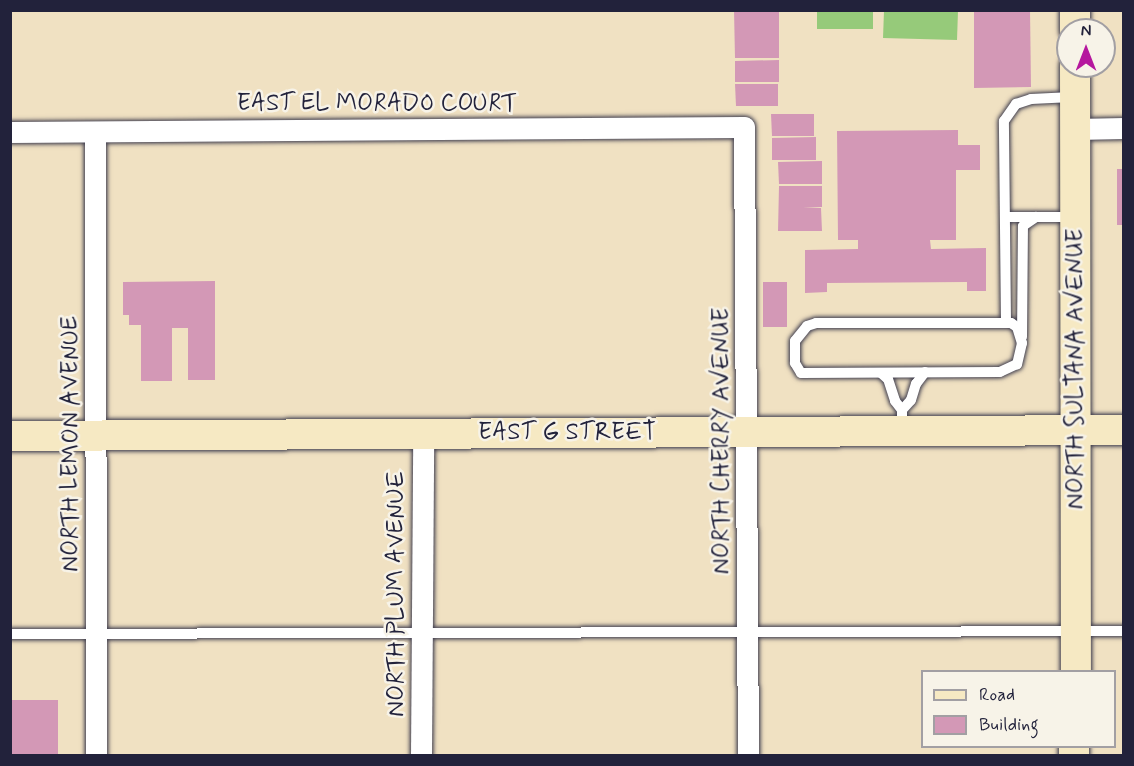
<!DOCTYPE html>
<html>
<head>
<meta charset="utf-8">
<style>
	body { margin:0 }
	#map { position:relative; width:1134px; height:766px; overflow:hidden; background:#f0e1c2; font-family:Mynerve,sans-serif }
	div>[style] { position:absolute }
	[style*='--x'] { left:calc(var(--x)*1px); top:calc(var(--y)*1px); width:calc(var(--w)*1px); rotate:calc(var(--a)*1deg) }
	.green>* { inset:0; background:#96ca7a }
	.building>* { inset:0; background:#d398b6 }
	.roads { filter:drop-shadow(0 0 2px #413f4f) drop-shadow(0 0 2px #413f4f) }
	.lane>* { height:10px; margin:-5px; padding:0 5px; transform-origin:5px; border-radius:5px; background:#fff }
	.street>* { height:21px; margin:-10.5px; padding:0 10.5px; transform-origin:10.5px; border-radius:10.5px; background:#fff }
	.secondary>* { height:30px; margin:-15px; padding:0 15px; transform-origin:15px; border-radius:15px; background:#f6e9c3 }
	span { translate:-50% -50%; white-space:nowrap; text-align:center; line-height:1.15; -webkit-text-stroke:5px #f7f3e8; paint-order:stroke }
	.street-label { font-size:24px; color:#22223b }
	.frame { position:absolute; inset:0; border:12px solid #22223b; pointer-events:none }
	.legend { position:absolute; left:921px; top:670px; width:195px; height:78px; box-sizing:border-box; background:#f7f3e8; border:2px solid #a29fa3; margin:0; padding:8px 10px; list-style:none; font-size:18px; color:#22223b }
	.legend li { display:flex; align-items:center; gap:12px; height:30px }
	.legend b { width:30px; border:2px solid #a29fa3 }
	.north { position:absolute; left:1056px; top:18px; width:60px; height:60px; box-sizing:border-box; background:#f7f3e8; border:2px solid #a29fa3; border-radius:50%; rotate:0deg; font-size:16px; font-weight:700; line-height:24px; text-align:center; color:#22223b }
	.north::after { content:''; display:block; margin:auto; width:21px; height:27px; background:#b5179e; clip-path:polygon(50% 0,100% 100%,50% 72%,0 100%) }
</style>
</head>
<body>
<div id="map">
	<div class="green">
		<i style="clip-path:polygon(817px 11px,873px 11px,873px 29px,817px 29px)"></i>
		<i style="clip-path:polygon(884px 11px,958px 11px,957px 40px,883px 38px)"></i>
	</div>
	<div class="building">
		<i style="clip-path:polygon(734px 10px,779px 10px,779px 58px,735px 58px)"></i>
		<i style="clip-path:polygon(974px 10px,1030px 10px,1031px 87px,974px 88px)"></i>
		<i style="clip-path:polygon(779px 60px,779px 82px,735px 82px,735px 61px)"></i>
		<i style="clip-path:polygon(735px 84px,778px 84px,778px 106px,736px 106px)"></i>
		<i style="clip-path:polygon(771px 114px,814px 114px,814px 136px,772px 136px)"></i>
		<i style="clip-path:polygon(958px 130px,958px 145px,980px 145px,980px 170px,956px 170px,956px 240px,930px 240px,931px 249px,986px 248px,986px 291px,967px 291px,967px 282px,827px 283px,827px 292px,805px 293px,805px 250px,858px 249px,858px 240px,838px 240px,837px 131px)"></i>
		<i style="clip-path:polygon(816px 137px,816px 160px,772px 160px,772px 138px)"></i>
		<i style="clip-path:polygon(822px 161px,822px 184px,779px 184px,778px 162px)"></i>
		<i style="clip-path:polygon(1117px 169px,1124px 169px,1124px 225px,1117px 225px)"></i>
		<i style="clip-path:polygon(779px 186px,822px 186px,822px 207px,803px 207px,821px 208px,822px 231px,778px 231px)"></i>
		<i style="clip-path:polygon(215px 281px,215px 380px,188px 380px,188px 328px,172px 328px,172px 381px,141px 381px,141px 325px,129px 325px,129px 315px,123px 315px,123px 282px)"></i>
		<i style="clip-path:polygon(763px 282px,787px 282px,787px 327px,763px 327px)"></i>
		<i style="clip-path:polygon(10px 700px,58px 700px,58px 755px,10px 755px)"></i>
	</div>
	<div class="roads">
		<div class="lane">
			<i style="--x:1005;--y:217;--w:30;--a:0"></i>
			<i style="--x:816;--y:323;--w:195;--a:0"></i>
			<i style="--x:1011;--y:323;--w:7;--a:34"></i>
			<i style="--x:1017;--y:327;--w:17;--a:73"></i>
			<i style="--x:1022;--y:343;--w:22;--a:103"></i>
			<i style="--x:1017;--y:364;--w:19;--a:155"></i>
			<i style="--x:1000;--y:372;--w:199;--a:179.7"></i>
			<i style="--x:801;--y:373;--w:12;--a:-121"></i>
			<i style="--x:795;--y:363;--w:22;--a:-90"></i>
			<i style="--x:795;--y:341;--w:19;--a:-51"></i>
			<i style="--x:807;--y:326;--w:9;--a:-18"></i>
			<i style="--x:1006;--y:323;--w:202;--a:-90.6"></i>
			<i style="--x:1004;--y:121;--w:21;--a:-55"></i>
			<i style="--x:1016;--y:104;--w:16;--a:-18"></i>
			<i style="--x:1031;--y:99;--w:41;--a:-2.8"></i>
			<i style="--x:1022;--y:337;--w:111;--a:-89.5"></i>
			<i style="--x:1023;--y:226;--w:16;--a:-35"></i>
			<i style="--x:1036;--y:217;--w:38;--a:0"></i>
			<i style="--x:881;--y:373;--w:9;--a:41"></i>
			<i style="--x:888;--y:379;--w:23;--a:72"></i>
			<i style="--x:895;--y:401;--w:11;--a:52"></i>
			<i style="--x:902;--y:410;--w:18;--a:90"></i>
			<i style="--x:902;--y:410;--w:13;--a:-48"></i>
			<i style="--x:911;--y:400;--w:17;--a:-73"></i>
			<i style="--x:916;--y:384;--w:15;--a:-53"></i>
			<i style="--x:10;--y:634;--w:1114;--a:-0.15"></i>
		</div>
		<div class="street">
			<i style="--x:1075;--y:129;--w:49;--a:-1.2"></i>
			<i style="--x:10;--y:132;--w:734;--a:-0.39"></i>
			<i style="--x:744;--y:127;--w:629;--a:89.64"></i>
			<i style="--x:95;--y:132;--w:624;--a:89.91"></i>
			<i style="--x:421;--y:756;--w:323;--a:-89.6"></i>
		</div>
		<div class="secondary">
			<i style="--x:1075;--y:10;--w:20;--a:90"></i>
			<i style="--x:1075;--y:66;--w:606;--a:89.91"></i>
			<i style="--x:10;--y:436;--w:1114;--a:-0.31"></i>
			<i style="--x:1074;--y:756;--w:10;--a:-90"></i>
		</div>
	</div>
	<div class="street-label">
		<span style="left:377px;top:104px">EAST EL MORADO COURT</span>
		<span style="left:1076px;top:369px;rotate:-90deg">NORTH SULTANA AVENUE</span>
		<span style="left:567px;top:433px">EAST G STREET</span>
		<span style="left:722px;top:441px;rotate:-90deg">NORTH CHERRY AVENUE</span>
		<span style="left:71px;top:444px;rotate:-90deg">NORTH LEMON AVENUE</span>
		<span style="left:397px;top:594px;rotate:-90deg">NORTH PLUM AVENUE</span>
	</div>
	<div class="frame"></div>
	<ul class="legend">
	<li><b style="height:8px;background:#f6e9c3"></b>Road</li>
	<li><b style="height:16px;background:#d398b6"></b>Building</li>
	</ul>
	<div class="north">N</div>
</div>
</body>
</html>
